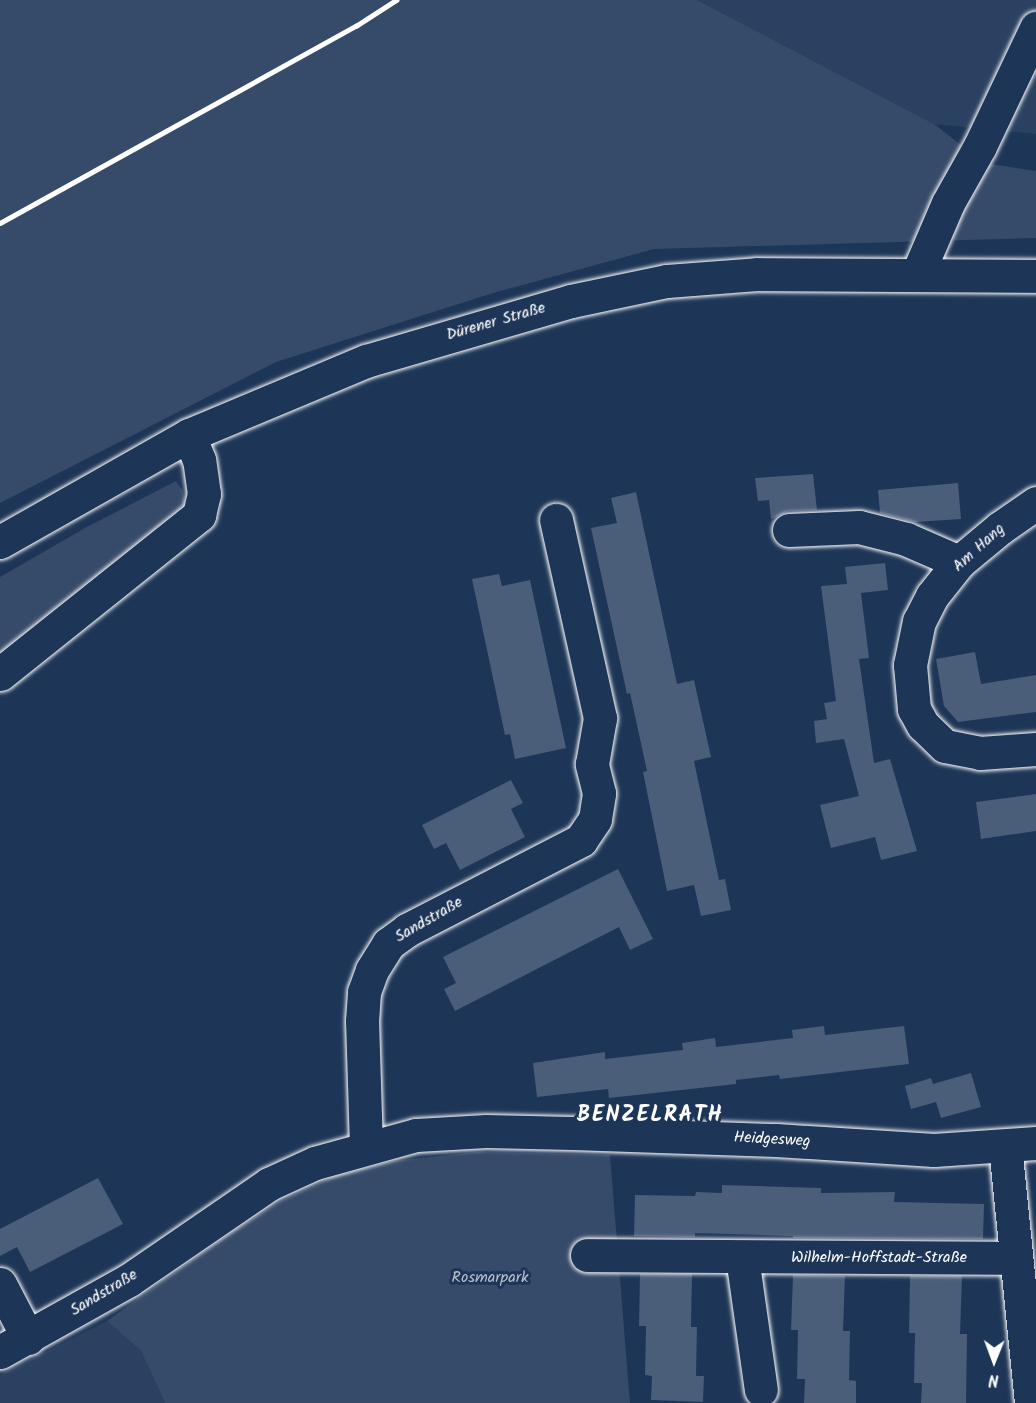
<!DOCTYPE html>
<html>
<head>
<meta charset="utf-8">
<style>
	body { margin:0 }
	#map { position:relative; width:1036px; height:1403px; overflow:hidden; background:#1d3557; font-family:Kalam,sans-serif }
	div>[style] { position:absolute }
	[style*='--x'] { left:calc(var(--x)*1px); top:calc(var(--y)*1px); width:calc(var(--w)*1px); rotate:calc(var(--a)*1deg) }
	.built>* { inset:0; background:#2a4161 }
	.green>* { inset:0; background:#364b69 }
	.building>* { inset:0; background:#4a5d79 }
	.roads { filter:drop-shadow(0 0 2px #fff) drop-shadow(0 0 2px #fff) }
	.minor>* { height:33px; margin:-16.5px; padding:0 16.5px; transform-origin:16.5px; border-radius:16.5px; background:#1d3557 }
	.major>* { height:33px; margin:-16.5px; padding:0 16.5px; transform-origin:16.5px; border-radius:16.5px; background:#1d3557 }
	.rail>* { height:4.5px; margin:-2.25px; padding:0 2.25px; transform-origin:2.25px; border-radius:2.25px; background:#fff }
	span { translate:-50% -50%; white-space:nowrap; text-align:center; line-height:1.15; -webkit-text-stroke:6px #1d3557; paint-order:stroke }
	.street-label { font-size:16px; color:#fff }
	.park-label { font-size:16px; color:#b9c0ca }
	.district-label { font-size:22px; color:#fff; font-weight:700; letter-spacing:1.5px }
	.north { position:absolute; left:964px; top:1331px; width:60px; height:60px; -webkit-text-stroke:4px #1d3557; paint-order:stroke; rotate:181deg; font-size:16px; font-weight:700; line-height:24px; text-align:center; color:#fff }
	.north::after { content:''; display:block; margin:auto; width:21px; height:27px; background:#fff; clip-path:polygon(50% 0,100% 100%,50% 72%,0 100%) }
</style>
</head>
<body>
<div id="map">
	<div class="built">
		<i style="clip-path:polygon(697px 0,1036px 0,1036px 134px,934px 124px)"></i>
		<i style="clip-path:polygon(107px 1321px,141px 1351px,165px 1403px,0 1403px,0 1375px)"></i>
	</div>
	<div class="green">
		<i style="clip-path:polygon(0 0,697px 0,934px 124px,984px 163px,1036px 171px,1036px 238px,654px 249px,493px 293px,276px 362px,0 503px)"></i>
		<i style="clip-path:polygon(176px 481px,183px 491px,185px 508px,0 658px,0 577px,85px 528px)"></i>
		<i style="clip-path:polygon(477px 1152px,610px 1155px,630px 1403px,165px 1403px,141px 1351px,107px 1321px,232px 1232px,281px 1201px,335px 1176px,394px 1161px)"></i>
	</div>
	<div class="building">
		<i style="clip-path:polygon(813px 474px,817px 510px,788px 511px,771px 519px,769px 500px,758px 501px,755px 478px)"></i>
		<i style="clip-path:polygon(958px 483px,961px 519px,915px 522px,880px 513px,878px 490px)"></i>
		<i style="clip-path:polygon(636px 492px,677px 684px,694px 680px,711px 757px,694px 761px,719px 880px,725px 879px,731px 910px,701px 916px,694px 885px,667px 891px,643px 772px,647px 771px,630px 693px,627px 694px,591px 528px,617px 523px,611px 498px)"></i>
		<i style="clip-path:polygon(885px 563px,888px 590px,861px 593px,869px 658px,859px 659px,874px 763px,890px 759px,917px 851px,881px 860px,875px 837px,831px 848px,820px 805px,859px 796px,844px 739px,816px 743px,814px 721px,827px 719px,824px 703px,836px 701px,821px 586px,847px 584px,845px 567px)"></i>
		<i style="clip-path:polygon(499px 574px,502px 586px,530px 580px,566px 748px,515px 759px,510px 734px,505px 735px,472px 579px)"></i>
		<i style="clip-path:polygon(975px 652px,981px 684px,1036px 675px,1036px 712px,958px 722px,944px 706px,936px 659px)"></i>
		<i style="clip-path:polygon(511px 780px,523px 803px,511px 809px,525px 837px,460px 870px,446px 843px,434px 849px,422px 825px)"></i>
		<i style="clip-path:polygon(1036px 794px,1036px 831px,981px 839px,976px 802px)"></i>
		<i style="clip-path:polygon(618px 869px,653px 939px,630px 950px,619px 927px,455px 1011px,444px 989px,456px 983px,443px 957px)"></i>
		<i style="clip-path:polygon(824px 1026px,825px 1035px,904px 1026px,909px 1064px,780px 1079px,779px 1075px,736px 1080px,736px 1084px,609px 1098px,608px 1089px,537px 1097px,533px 1063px,605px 1052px,605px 1059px,683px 1050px,682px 1043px,715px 1038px,716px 1047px,793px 1038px,792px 1030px)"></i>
		<i style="clip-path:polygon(971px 1073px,981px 1107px,941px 1118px,936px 1102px,911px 1109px,905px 1086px,931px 1078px,933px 1084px)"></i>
		<i style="clip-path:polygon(98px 1178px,123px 1224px,30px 1272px,17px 1247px,0 1256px,0 1229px)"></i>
		<i style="clip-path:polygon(722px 1185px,821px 1188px,821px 1193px,895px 1192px,894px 1202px,984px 1204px,983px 1239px,793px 1238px,793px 1236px,695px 1233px,695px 1237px,634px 1236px,635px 1195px,695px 1196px,696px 1192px,722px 1193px)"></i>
		<i style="clip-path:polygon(640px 1274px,692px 1274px,691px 1327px,697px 1327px,696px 1376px,704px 1376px,703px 1402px,651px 1400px,652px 1376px,645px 1375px,646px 1326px,639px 1326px)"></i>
		<i style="clip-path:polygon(793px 1275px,845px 1276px,843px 1331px,850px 1331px,849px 1380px,856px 1381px,856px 1403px,804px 1403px,805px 1379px,797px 1379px,798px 1330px,791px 1330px)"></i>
		<i style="clip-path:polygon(910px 1276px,962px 1276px,960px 1334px,967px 1334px,966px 1403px,921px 1403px,922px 1383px,914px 1383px,915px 1333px,909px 1333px)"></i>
	</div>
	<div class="roads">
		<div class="minor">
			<i style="--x:917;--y:275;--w:78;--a:-66.7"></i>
			<i style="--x:948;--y:203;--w:65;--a:-60.7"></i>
			<i style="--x:980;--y:146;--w:131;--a:-64.6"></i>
			<i style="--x:1036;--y:503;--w:44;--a:145.2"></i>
			<i style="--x:1000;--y:528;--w:53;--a:140.3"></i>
			<i style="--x:959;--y:562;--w:43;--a:128.5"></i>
			<i style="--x:932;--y:596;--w:28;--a:117"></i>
			<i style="--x:919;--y:621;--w:45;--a:101.6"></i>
			<i style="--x:910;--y:665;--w:44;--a:84.8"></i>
			<i style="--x:914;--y:709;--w:18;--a:61"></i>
			<i style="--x:923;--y:725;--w:30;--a:44"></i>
			<i style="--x:945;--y:746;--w:36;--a:11"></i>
			<i style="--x:980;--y:753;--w:56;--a:-4.1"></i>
			<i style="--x:789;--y:530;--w:70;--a:-2.5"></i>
			<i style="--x:859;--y:527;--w:49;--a:14.3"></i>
			<i style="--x:906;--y:539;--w:58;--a:23.5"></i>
			<i style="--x:0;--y:674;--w:255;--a:-38.6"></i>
			<i style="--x:199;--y:515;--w:22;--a:-77"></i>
			<i style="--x:204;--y:494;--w:34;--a:-98"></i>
			<i style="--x:199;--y:460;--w:27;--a:-112"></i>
			<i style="--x:1005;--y:1146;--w:258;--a:84.2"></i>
			<i style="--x:366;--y:1147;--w:126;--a:-91.8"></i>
			<i style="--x:362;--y:1021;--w:29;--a:-86"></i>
			<i style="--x:364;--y:992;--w:23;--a:-70"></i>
			<i style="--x:372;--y:970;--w:31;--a:-58"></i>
			<i style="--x:388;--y:944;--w:24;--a:-36"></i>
			<i style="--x:407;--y:930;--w:196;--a:-27.3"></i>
			<i style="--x:581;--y:840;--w:25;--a:-56"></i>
			<i style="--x:595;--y:819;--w:26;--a:-81"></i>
			<i style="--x:599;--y:793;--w:30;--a:-104"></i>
			<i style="--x:592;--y:764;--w:47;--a:-80.1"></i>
			<i style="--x:600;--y:718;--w:203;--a:-102.5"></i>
			<i style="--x:587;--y:1255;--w:429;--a:0.4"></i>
			<i style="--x:742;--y:1257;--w:134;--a:81.9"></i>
			<i style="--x:0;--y:1284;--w:61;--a:62.6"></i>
			<i style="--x:0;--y:1352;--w:148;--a:-29.2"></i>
			<i style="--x:129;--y:1280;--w:170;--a:-34.4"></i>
			<i style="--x:269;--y:1184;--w:51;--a:-24.5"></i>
			<i style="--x:315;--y:1163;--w:105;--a:-15.5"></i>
			<i style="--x:416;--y:1135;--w:70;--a:-3.3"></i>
			<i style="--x:486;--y:1131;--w:86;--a:1.3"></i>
			<i style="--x:572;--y:1133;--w:204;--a:2"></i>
			<i style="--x:776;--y:1140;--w:158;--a:3.6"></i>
			<i style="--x:934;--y:1150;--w:102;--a:-3.9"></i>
		</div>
		<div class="major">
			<i style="--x:0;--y:542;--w:217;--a:-29.5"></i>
			<i style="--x:189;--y:435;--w:192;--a:-22.7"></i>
			<i style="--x:366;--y:361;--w:214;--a:-16.3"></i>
			<i style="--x:571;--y:301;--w:98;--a:-11.8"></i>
			<i style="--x:667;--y:281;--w:90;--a:-4.4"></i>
			<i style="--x:757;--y:274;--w:279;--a:0.4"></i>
		</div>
	</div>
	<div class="rail">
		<i style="--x:0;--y:223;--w:407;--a:-29"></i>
		<i style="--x:356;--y:26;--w:48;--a:-33"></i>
	</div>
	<div class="street-label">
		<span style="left:496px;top:322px;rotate:-16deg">Dürener Straße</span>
		<span style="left:979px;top:548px;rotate:-42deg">Am Hang</span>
		<span style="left:429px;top:920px;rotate:-30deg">Sandstraße</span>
		<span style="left:772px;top:1140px;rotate:3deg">Heidgesweg</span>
		<span style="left:879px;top:1258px">Wilhelm-Hoffstadt-Straße</span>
		<span style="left:104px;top:1293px;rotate:-31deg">Sandstraße</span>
	</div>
	<div class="park-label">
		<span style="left:490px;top:1278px">Rosmarpark</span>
	</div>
	<div class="district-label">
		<span style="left:650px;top:1116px">BENZELRATH</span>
	</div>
	<div class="north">N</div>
</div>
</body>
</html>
